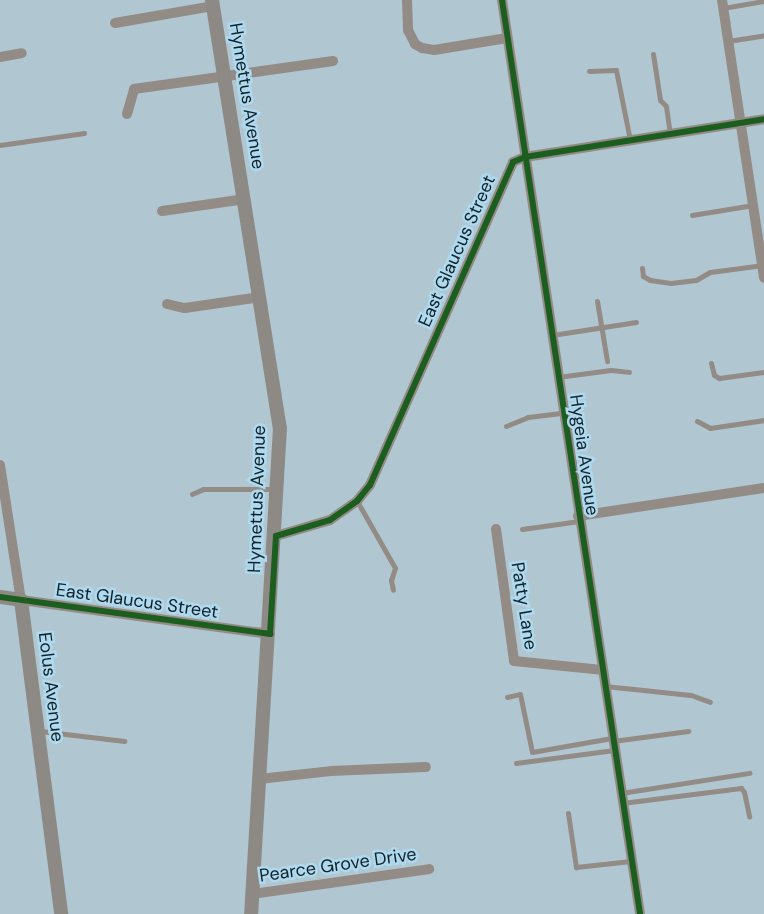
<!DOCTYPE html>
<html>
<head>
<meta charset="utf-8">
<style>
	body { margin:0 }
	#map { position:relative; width:764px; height:914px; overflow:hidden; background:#b0c7d2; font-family:"DM Sans",sans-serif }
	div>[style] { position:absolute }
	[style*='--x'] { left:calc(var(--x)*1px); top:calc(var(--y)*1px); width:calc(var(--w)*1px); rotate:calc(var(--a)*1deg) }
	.lane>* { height:5px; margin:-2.5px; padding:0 2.5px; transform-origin:2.5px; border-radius:2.5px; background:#938b86 }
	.street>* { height:10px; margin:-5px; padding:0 5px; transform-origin:5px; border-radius:5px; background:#938b86 }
	.secondary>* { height:14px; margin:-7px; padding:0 7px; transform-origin:7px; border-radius:7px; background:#8d8a86 }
	.cycleway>* { height:6px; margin:-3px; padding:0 3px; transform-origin:3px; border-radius:3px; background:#1b5e20 }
	span { translate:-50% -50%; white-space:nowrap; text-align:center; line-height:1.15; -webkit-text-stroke:5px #aed9ee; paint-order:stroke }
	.street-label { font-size:18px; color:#112229 }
</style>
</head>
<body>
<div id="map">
	<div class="lane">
		<i style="--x:723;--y:8;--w:42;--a:-9.7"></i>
		<i style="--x:728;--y:41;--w:36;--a:-9"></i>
		<i style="--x:653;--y:54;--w:47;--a:81.3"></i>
		<i style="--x:660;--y:100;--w:8;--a:45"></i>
		<i style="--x:666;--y:106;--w:28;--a:82"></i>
		<i style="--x:589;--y:71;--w:27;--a:-2"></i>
		<i style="--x:616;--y:70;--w:71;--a:78.7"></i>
		<i style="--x:0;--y:145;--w:85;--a:-8.1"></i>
		<i style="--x:692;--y:215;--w:62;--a:-9.3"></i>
		<i style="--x:642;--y:268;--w:8;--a:83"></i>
		<i style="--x:643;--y:276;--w:8;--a:30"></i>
		<i style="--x:650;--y:280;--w:21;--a:8"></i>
		<i style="--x:671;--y:283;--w:25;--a:-7"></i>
		<i style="--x:696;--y:280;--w:16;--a:-30"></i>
		<i style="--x:710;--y:272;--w:54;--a:-7.4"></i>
		<i style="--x:597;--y:301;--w:61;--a:80.5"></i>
		<i style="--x:552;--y:335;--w:85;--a:-8.8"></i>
		<i style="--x:711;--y:363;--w:12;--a:76"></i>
		<i style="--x:714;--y:375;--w:6;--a:31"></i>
		<i style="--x:719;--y:378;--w:45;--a:-7.6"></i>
		<i style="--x:558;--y:377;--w:53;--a:-7.5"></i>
		<i style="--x:611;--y:370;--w:18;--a:6"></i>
		<i style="--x:697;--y:421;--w:15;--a:28"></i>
		<i style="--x:710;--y:428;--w:55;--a:-8.4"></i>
		<i style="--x:506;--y:426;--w:24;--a:-22"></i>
		<i style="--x:528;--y:417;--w:35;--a:-7"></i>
		<i style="--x:192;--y:494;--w:12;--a:-24"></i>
		<i style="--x:203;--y:489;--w:71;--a:0"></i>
		<i style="--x:357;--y:501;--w:77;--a:60.4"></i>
		<i style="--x:395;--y:568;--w:13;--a:108"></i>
		<i style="--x:391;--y:580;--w:10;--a:79"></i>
		<i style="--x:522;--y:529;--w:58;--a:-8"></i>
		<i style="--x:605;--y:686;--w:86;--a:6"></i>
		<i style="--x:691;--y:695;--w:20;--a:20"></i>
		<i style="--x:507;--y:697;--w:13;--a:-13"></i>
		<i style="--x:520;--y:694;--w:59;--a:78.3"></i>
		<i style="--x:532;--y:752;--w:81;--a:-9.9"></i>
		<i style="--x:40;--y:731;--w:85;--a:6.8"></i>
		<i style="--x:613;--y:741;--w:76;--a:-7.6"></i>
		<i style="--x:516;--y:763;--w:99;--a:-7.6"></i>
		<i style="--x:621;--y:793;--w:130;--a:-8.9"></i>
		<i style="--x:622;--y:803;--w:120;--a:-7.2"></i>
		<i style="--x:741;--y:788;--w:5;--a:53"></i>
		<i style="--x:744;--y:792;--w:25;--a:78"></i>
		<i style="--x:568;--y:813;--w:55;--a:81.6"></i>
		<i style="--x:576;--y:867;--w:55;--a:-6.2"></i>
	</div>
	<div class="street">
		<i style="--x:407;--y:0;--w:30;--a:88"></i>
		<i style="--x:408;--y:30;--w:16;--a:63"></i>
		<i style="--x:415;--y:44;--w:8;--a:30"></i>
		<i style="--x:422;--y:48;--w:12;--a:9"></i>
		<i style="--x:434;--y:50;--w:74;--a:-9.3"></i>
		<i style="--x:502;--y:0;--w:924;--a:81.41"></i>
		<i style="--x:722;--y:0;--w:281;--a:81.4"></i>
		<i style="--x:115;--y:23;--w:99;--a:-9.8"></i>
		<i style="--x:0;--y:57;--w:22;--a:-10"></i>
		<i style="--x:127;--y:114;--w:26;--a:-74"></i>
		<i style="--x:134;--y:89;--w:201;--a:-8"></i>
		<i style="--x:162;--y:211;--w:84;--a:-8.2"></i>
		<i style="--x:167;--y:304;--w:18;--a:13"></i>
		<i style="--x:185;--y:308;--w:76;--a:-8.3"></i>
		<i style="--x:0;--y:465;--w:137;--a:81.2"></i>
		<i style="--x:21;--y:600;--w:251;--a:7.8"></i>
		<i style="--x:578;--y:516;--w:188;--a:-8.6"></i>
		<i style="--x:496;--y:529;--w:133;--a:82.2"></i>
		<i style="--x:514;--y:661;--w:88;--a:5.8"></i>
		<i style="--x:276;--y:536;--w:56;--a:-16.5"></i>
		<i style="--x:330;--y:520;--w:33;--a:-35"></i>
		<i style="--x:357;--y:501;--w:21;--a:-51"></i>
		<i style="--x:370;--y:485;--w:353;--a:-66.1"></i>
		<i style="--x:513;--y:162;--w:13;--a:-23"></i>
		<i style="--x:525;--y:157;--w:242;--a:-9"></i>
		<i style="--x:259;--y:779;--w:72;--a:-6.3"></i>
		<i style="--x:331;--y:771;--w:95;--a:-2.4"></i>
		<i style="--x:252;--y:894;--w:179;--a:-8"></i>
	</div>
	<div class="secondary">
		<i style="--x:212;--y:0;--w:433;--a:81"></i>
		<i style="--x:280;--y:428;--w:487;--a:93.4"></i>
		<i style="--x:0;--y:597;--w:21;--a:8"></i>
		<i style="--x:21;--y:600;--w:317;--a:82.7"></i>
	</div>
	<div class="cycleway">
		<i style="--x:502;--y:0;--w:924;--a:81.41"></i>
		<i style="--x:0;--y:597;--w:273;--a:7.8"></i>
		<i style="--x:270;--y:634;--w:98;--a:-86.5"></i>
		<i style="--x:276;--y:536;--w:56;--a:-16.5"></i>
		<i style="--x:330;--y:520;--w:33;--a:-35"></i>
		<i style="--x:357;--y:501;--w:21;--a:-51"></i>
		<i style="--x:370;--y:485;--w:353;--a:-66.1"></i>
		<i style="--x:513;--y:162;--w:13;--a:-23"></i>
		<i style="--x:525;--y:157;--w:242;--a:-9"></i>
	</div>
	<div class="street-label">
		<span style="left:247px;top:96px;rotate:81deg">Hymettus Avenue</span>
		<span style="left:457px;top:251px;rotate:-66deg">East Glaucus Street</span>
		<span style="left:584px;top:455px;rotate:82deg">Hygeia Avenue</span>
		<span style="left:257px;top:499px;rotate:-88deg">Hymettus Avenue</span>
		<span style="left:137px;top:601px;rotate:8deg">East Glaucus Street</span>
		<span style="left:524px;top:606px;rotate:81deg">Patty Lane</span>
		<span style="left:51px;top:687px;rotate:83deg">Eolus Avenue</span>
		<span style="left:338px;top:865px;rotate:-8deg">Pearce Grove Drive</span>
	</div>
</div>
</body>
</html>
